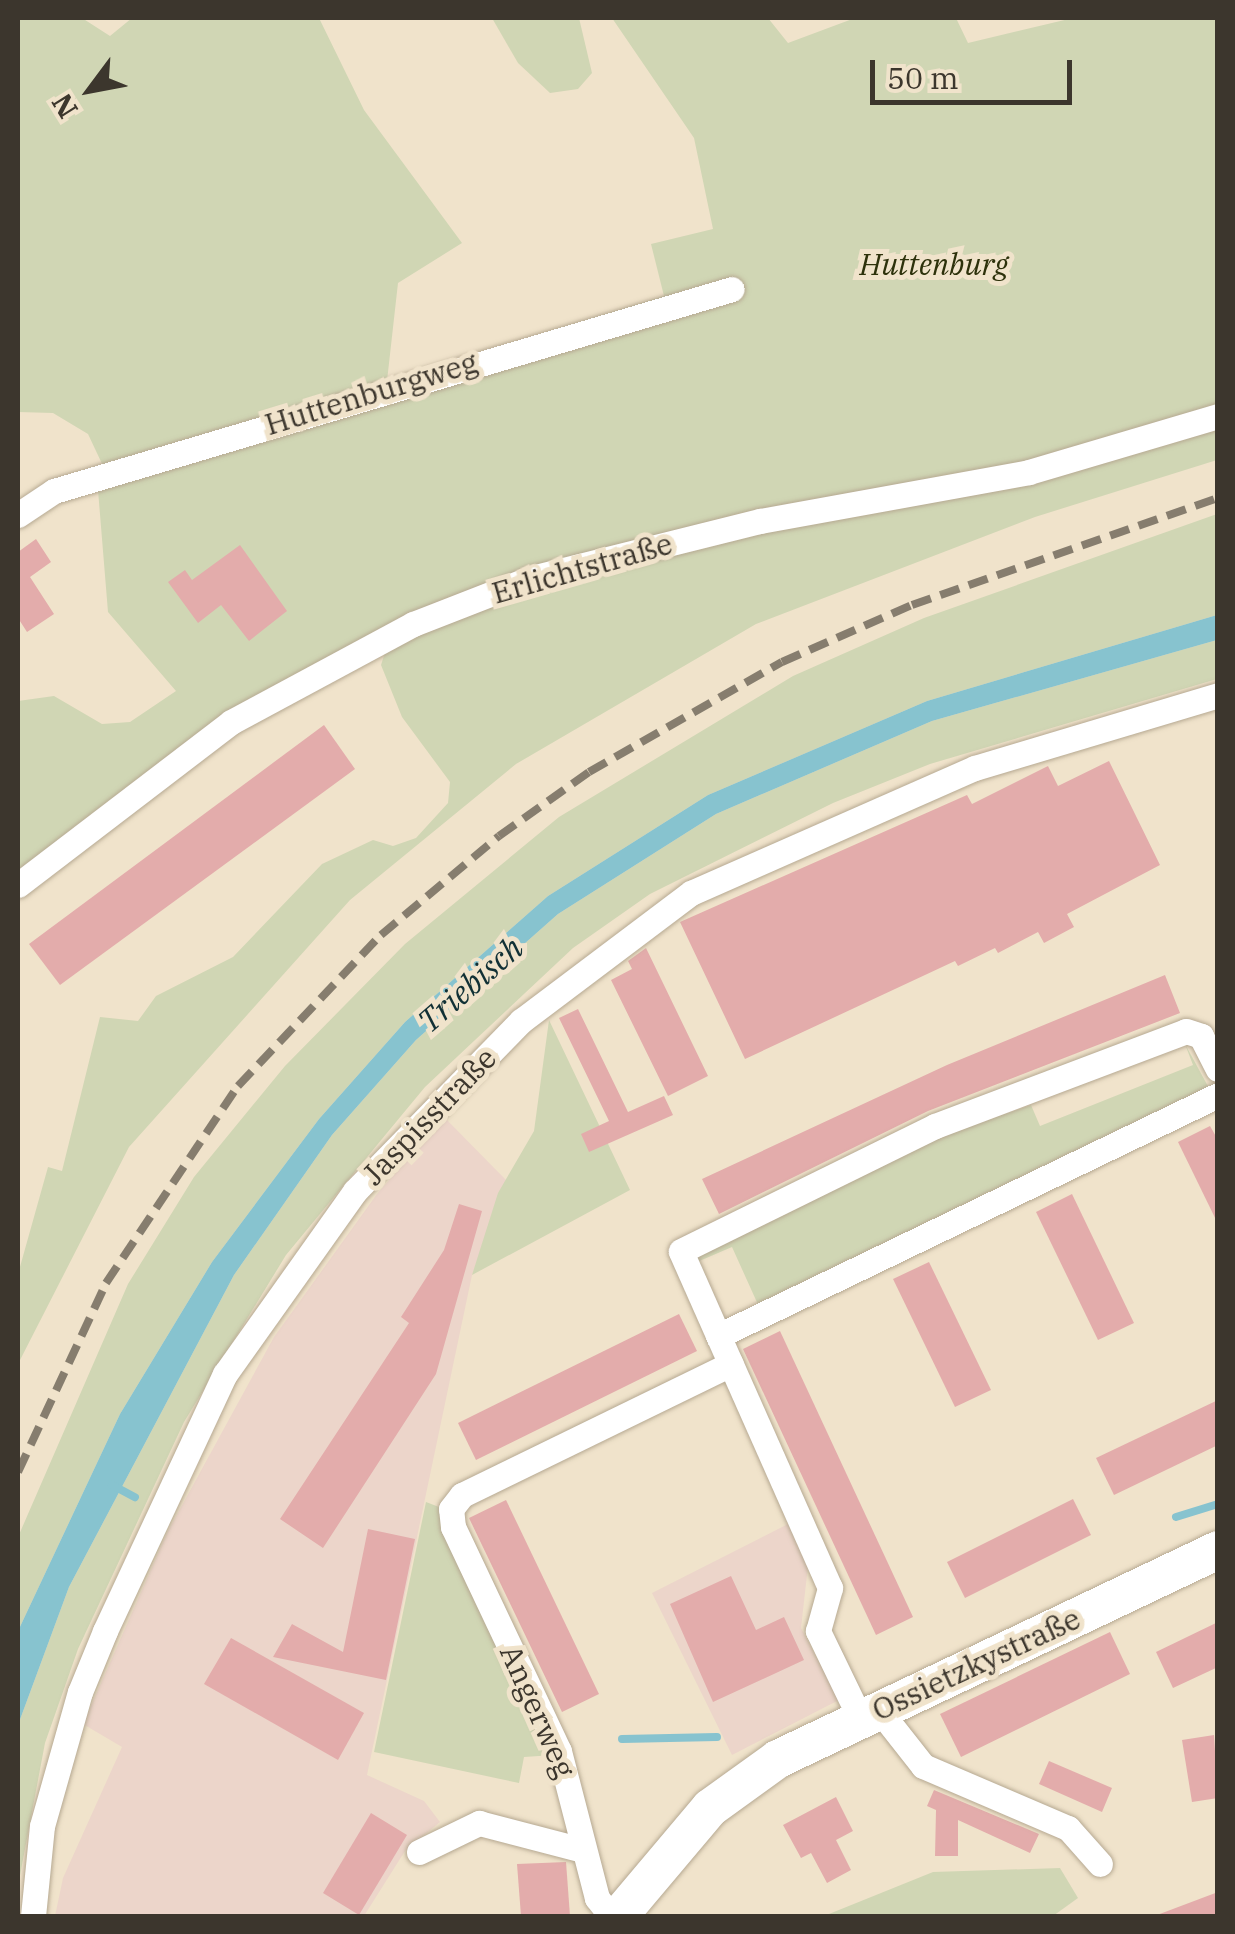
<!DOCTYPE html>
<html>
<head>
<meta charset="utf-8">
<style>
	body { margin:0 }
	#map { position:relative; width:1235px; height:1934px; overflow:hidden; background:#f0e3cb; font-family:"IBM Plex Serif",serif }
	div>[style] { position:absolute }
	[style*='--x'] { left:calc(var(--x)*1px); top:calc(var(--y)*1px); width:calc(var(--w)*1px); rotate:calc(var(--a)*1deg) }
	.commercial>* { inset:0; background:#ecd5ca }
	.green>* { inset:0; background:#d0d6b4 }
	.water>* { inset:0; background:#87c3cf }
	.stream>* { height:8px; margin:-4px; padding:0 4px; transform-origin:4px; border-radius:4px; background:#87c3cf }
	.building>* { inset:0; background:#e3acab }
	.roads { filter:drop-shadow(0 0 2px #b6a992) drop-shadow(0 0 2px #b6a992) }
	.street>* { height:25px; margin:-12.5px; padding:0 12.5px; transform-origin:12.5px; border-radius:12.5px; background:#fff }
	.secondary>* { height:38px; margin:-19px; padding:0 19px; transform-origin:19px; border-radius:19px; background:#fff }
	.rail>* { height:8px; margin-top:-4px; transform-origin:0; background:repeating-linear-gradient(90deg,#867d6e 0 20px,transparent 0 30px) }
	span { translate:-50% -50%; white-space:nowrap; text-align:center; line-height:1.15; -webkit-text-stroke:10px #f0e3cb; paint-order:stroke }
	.park-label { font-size:30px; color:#2d310b; font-style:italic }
	.street-label { font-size:30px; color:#3c362d }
	.water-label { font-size:32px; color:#113035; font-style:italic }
	.frame { position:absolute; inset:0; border:20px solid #3c362d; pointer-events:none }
	.north { position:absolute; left:40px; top:40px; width:100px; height:100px; -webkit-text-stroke:8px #f0e3cb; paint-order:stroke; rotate:238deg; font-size:28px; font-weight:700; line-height:40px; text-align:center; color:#3c362d }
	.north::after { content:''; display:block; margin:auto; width:35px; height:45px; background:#3c362d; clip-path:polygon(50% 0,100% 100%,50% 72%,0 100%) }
	.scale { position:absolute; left:870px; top:60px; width:202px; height:45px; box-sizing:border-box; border:5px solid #3c362d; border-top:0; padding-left:12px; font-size:30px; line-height:35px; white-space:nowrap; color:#3c362d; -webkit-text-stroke:8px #f0e3cb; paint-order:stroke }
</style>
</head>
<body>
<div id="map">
	<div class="commercial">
		<i style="clip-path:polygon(444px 1117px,506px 1180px,472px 1275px,367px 1775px,424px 1801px,440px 1822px,405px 1851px,364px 1916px,55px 1916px,63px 1878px,122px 1747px,83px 1724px,168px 1531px,274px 1337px,377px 1194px)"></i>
		<i style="clip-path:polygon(788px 1524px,808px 1566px,801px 1628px,839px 1700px,732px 1755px,652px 1593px)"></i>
	</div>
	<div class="green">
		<i style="clip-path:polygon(18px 18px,82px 18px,110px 36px,132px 18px,319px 18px,364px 110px,462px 243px,398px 283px,387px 381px,664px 296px,651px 244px,713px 229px,694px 138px,612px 18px,768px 18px,788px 43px,855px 18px,956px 18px,968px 43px,1073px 18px,1217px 18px,1217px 460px,1035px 517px,756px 624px,516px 764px,350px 900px,129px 1147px,18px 1364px,18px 1274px,48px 1167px,62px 1171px,100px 1017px,138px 1021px,156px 996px,233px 957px,322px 864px,373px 840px,393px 846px,416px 838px,448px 803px,450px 782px,402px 717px,381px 665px,390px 637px,231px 722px,18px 885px,18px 701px,54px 696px,102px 724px,130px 722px,176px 691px,108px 612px,98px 490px,104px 468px,88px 434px,53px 413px,18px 412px)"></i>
		<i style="clip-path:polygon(492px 18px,579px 18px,592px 73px,578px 89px,550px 93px,518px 63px)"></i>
		<i style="clip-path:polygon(1217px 514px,1217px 615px,927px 701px,708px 795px,548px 896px,405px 1022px,319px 1119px,212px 1262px,120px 1414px,18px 1631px,18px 1537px,128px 1284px,194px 1177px,285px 1066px,405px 944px,559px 817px,793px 676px,924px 618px)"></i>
		<i style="clip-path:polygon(1217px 640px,1217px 679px,930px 764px,833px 803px,650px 894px,573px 948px,425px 1087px,286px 1255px,184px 1422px,78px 1649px,45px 1743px,18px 1886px,18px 1725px,69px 1587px,234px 1275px,332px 1135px,416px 1040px,558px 914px,716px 814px,932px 721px)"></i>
		<i style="clip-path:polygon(549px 1020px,630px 1190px,472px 1275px,498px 1193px,534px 1131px)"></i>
		<i style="clip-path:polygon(1185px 1044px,1210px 1090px,760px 1309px,732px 1247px,697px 1262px,700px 1248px,951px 1133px,1031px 1105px,1040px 1126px,1193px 1065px)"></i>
		<i style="clip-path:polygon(426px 1502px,439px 1507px,554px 1755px,524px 1757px,519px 1783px,374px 1752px)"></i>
		<i style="clip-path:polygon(1060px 1868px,1078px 1898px,1053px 1916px,824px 1916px,933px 1872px)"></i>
	</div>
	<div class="water">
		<i style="clip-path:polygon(1217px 615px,1217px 640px,932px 721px,716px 814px,558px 914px,416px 1040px,332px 1135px,234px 1275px,69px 1587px,18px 1725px,18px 1631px,120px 1414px,212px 1262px,319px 1119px,405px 1022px,548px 896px,708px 795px,927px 701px)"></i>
	</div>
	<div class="stream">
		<i style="--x:112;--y:1485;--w:26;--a:28"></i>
		<i style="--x:1176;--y:1517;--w:44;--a:-17.2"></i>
		<i style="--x:622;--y:1739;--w:95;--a:-1.2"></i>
	</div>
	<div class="building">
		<i style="clip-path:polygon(36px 539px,51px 562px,30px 577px,54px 614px,27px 632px,18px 618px,18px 552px)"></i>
		<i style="clip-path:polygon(240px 545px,287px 611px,249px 641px,221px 605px,198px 623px,168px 582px,185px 570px,192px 580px)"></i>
		<i style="clip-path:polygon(324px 725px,355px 769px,60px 985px,29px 944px)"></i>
		<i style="clip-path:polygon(1109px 761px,1160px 865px,1067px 914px,1074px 927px,1044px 943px,1038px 932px,998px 953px,995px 948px,958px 966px,955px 961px,745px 1059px,680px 922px,967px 795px,972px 804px,1048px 766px,1058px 786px)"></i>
		<i style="clip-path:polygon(646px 948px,708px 1076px,668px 1096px,611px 980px,632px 969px,628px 961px)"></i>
		<i style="clip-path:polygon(1165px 975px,1180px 1013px,928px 1111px,719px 1214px,702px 1179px,947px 1065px)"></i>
		<i style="clip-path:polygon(578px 1009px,628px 1112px,664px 1096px,673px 1115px,589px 1152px,581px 1134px,609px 1121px,559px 1018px)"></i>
		<i style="clip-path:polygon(1210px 1126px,1218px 1140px,1218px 1224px,1178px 1142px)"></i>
		<i style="clip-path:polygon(1072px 1194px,1134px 1323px,1098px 1340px,1036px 1212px)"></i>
		<i style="clip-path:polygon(459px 1204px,482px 1211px,436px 1374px,323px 1548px,280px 1519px,409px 1323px,401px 1317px,444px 1250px)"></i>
		<i style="clip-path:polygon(929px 1262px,991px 1390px,955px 1407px,893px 1279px)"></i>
		<i style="clip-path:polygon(679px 1314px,697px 1351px,476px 1460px,458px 1423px)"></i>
		<i style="clip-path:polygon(780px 1331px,913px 1617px,876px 1635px,743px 1349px)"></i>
		<i style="clip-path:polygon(1218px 1400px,1218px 1445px,1114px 1495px,1096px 1458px)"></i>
		<i style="clip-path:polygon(1073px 1499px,1091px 1535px,965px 1598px,947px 1562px)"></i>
		<i style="clip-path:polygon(506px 1500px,599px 1694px,562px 1712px,469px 1518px)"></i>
		<i style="clip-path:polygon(368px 1529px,415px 1539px,386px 1680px,273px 1657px,292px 1624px,343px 1652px)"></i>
		<i style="clip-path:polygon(731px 1576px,756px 1630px,784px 1617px,804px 1660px,713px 1702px,670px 1604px)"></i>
		<i style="clip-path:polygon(1218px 1622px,1218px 1667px,1173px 1688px,1156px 1652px)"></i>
		<i style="clip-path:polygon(1110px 1632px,1130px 1674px,961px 1757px,940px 1714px)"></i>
		<i style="clip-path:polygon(231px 1638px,364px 1713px,338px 1760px,204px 1684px)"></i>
		<i style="clip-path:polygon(1214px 1735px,1218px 1798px,1192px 1802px,1182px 1740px)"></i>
		<i style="clip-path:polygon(1049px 1761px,1112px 1788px,1102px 1812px,1039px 1784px)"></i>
		<i style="clip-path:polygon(934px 1790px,1039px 1834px,1030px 1853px,958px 1820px,958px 1856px,935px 1856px,936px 1810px,927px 1806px)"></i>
		<i style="clip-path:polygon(836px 1797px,853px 1831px,836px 1840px,851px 1870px,827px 1883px,811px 1853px,801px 1858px,783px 1825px)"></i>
		<i style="clip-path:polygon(371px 1813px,407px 1835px,359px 1915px,323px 1893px)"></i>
		<i style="clip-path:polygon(566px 1862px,570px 1916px,521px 1916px,517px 1864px)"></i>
		<i style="clip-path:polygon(1218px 1892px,1218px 1916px,1158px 1916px,1157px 1915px)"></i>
	</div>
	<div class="roads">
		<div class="street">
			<i style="--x:18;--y:515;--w:43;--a:-33.7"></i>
			<i style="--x:54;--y:491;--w:707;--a:-16.59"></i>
			<i style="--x:18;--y:885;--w:268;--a:-37.4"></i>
			<i style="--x:231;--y:722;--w:207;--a:-28.3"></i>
			<i style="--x:413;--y:624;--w:127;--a:-21.3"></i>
			<i style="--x:531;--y:578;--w:236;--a:-14"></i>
			<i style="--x:760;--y:521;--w:273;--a:-10.3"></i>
			<i style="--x:1029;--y:472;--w:197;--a:-16.5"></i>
			<i style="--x:718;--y:1336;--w:555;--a:-25.73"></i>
			<i style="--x:879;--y:1710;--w:71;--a:51.8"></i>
			<i style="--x:923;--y:1766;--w:158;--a:23.2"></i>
			<i style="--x:1068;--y:1828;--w:48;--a:48.4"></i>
			<i style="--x:860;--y:1718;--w:97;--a:-115.8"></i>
			<i style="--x:818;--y:1631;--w:45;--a:-74.4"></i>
			<i style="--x:830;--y:1588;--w:368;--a:-113.9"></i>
			<i style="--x:681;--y:1251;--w:283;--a:-26.2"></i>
			<i style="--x:935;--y:1126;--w:268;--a:-20.7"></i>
			<i style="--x:1186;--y:1031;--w:16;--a:18"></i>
			<i style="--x:1201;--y:1036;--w:37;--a:63"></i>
			<i style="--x:419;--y:1852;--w:67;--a:-25.8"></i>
			<i style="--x:479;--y:1823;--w:107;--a:14.6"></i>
			<i style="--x:33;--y:1916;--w:90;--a:-84.3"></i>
			<i style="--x:42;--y:1826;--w:139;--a:-74.2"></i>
			<i style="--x:80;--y:1692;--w:66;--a:-67.7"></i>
			<i style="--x:105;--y:1631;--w:284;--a:-65"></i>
			<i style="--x:225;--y:1374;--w:224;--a:-54.6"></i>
			<i style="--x:355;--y:1191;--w:238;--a:-45.7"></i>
			<i style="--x:521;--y:1021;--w:213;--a:-37"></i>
			<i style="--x:691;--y:893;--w:310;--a:-23.8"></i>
			<i style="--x:975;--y:768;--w:254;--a:-16.7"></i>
			<i style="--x:611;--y:1916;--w:23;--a:-128"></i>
			<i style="--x:597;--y:1898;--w:152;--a:-104.5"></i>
			<i style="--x:559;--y:1751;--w:248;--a:-115.3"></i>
			<i style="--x:453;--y:1527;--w:18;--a:-96"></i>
			<i style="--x:451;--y:1509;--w:18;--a:-52"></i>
			<i style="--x:462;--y:1495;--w:299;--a:-26"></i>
		</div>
		<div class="secondary">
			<i style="--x:619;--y:1916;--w:141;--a:-49.9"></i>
			<i style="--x:710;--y:1808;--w:84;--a:-35.8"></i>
			<i style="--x:778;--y:1759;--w:487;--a:-25.4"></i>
		</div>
	</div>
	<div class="rail">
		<i style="--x:18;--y:1472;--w:208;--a:-65"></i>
		<i style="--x:106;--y:1283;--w:237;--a:-56.2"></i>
		<i style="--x:238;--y:1086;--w:208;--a:-46.6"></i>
		<i style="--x:381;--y:935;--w:154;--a:-40"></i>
		<i style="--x:499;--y:836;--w:110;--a:-35.4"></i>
		<i style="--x:589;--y:772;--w:222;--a:-29.7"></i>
		<i style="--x:782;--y:662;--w:142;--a:-23.7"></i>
		<i style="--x:912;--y:605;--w:324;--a:-19.3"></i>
	</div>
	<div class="park-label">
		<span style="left:934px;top:264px">Huttenburg</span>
	</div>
	<div class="street-label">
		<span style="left:371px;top:393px;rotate:-17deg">Huttenburgweg</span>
		<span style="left:582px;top:568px;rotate:-16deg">Erlichtstraße</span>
		<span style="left:429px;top:1116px;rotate:-46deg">Jaspisstraße</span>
		<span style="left:976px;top:1664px;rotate:-25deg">Ossietzkystraße</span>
		<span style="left:538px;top:1711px;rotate:66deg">Angerweg</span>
	</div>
	<div class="water-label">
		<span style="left:470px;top:984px;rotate:-41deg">Triebisch</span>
	</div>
	<div class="frame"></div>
	<div class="north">N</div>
	<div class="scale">50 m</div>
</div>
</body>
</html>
